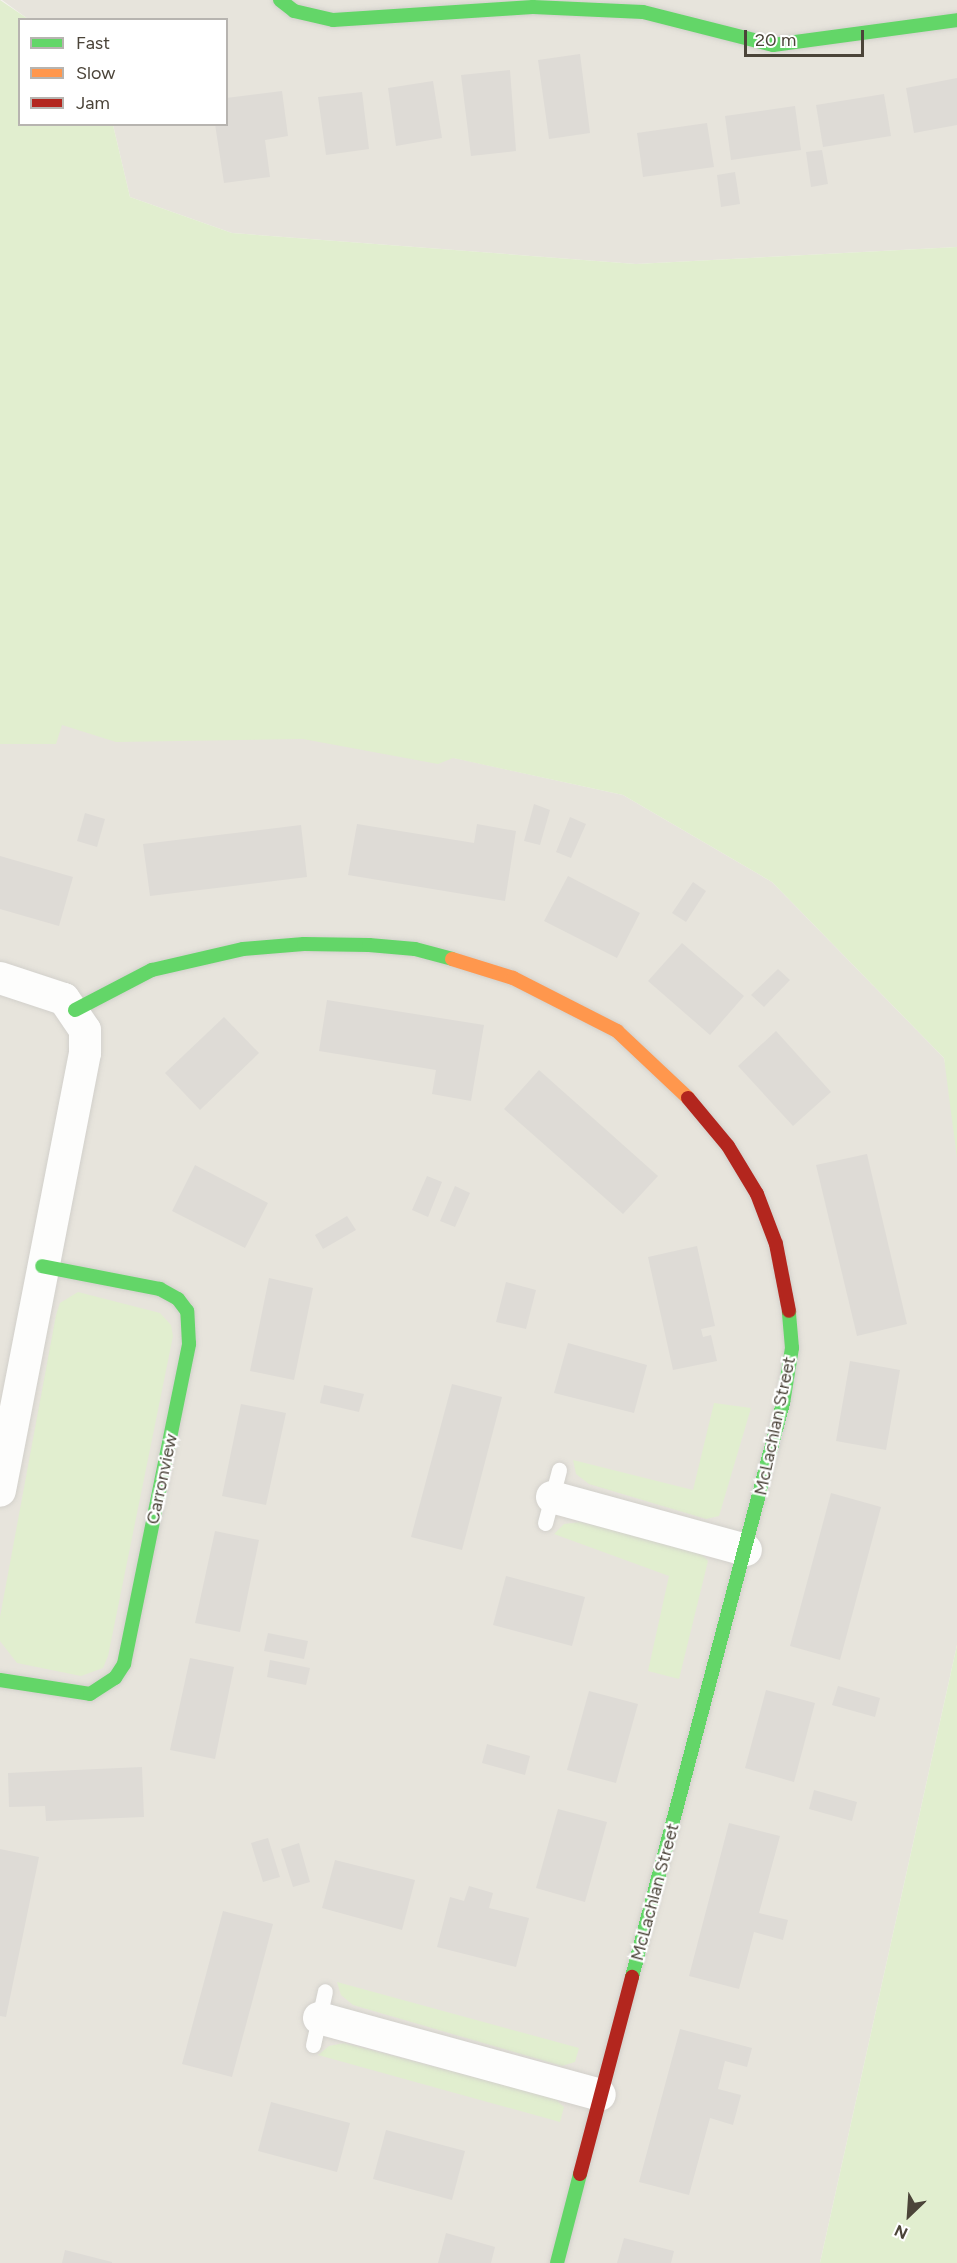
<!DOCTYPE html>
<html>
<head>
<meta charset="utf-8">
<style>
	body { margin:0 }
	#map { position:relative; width:957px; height:2263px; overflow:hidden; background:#f4f2ee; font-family:Figtree,sans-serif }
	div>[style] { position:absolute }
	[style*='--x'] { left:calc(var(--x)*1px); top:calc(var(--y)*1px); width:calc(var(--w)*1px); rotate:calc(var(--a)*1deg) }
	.residential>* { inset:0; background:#e7e4dc }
	.green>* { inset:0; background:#e1eecf }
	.building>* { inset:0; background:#dedbd6 }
	.roads { filter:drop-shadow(0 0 2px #d2d0cb) drop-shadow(0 0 2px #d2d0cb) }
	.lane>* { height:15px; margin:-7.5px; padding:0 7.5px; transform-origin:7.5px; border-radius:7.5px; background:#fdfdfc }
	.street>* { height:32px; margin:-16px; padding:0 16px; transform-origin:16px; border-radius:16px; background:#fdfdfc }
	.fast>* { height:14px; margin:-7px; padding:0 7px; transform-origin:7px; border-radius:7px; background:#63d668 }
	.slow>* { height:14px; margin:-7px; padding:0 7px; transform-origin:7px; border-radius:7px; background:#ff974d }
	.jam>* { height:14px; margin:-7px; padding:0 7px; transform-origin:7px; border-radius:7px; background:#b3261e }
	span { translate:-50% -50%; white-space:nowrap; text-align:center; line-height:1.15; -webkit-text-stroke:4.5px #fff; paint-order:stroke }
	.street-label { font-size:18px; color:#4b4439 }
	.legend { position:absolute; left:18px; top:18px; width:210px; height:108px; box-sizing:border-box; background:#fff; border:2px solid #b7b4b0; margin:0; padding:8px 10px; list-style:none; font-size:18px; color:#4b4439 }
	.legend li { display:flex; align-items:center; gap:12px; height:30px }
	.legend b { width:30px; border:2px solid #b7b4b0 }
	.north { position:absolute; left:879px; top:2185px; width:60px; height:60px; -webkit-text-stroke:4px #fff; paint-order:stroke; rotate:205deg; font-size:16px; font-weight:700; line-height:24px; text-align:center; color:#4b4439 }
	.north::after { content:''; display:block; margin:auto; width:21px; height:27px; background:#4b4439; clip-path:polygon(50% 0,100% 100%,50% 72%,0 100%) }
	.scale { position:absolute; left:744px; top:30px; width:120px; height:27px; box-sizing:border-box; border:3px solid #4b4439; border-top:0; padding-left:8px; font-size:18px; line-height:21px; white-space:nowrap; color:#4b4439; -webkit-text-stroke:4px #fff; paint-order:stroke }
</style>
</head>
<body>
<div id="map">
	<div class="residential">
		<i style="clip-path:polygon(2px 0,957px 0,957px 247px,636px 264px,232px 233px,130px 197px,113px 125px,226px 124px,226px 20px,28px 19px)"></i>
		<i style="clip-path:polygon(0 704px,364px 738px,623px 795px,772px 882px,944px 1058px,957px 1129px,957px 1645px,820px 2263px,0 2263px)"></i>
	</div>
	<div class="green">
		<i style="clip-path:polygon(0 0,28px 19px,20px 20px,20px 124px,113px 125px,130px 197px,232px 233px,636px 264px,957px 247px,957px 1158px,944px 1058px,772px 882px,623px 795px,453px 758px,438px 764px,303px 739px,116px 742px,62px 725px,56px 744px,0 744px)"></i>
		<i style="clip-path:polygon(78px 1292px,160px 1313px,171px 1325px,173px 1336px,108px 1656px,103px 1668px,81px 1676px,17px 1663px,0 1641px,0 1617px,56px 1315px,60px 1303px)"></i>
		<i style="clip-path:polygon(714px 1403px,751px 1408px,719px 1516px,706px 1519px,589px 1484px,576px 1474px,573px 1460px,693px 1490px)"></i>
		<i style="clip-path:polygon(580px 1522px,699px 1551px,708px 1561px,679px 1679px,648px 1671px,669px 1576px,554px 1534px,564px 1524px)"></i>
		<i style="clip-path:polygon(957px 1645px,957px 2263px,820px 2263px)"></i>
		<i style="clip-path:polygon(337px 1982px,579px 2048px,575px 2062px,562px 2066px,353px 2005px,341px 1995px)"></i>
		<i style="clip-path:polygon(344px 2043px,554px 2098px,564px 2107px,560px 2122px,318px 2055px,329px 2046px)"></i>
	</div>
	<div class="building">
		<i style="clip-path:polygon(580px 54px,590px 133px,549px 139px,538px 60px)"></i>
		<i style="clip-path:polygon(510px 70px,516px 151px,471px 156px,461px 75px)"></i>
		<i style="clip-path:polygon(957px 78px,957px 125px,914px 133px,906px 88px)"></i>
		<i style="clip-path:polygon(433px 81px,442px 138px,396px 146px,388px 88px)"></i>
		<i style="clip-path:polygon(282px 91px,288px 136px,265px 140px,270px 177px,224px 183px,215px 124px,226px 124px,226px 98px)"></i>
		<i style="clip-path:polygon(362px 92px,369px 149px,326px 155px,318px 97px)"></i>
		<i style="clip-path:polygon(884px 94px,891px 136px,823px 147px,816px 105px)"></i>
		<i style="clip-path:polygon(795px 106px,801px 150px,731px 160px,725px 116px)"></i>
		<i style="clip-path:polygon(707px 123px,714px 167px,643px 177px,637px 133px)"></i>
		<i style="clip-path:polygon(822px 150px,828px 184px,811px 187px,806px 152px)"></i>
		<i style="clip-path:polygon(735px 172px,740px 204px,721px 207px,717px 175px)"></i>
		<i style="clip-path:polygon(534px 804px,550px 810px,540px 845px,524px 841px)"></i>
		<i style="clip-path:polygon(85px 813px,105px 819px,97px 847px,77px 841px)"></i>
		<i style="clip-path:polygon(570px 817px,586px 824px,571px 858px,556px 852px)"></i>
		<i style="clip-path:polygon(357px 824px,474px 843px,477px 824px,516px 831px,505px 901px,348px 875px)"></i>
		<i style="clip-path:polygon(301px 825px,307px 877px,150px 896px,143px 844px)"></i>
		<i style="clip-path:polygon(0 856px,73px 877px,59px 926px,0 909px)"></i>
		<i style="clip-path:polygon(568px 876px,640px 913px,617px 958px,544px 921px)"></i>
		<i style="clip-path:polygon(693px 882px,706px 891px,686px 922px,672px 913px)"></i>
		<i style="clip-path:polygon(682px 943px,744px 996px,710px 1035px,648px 981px)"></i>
		<i style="clip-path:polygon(778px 969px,790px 980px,764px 1007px,751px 995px)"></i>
		<i style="clip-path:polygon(327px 1000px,484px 1025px,471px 1101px,432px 1094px,436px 1070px,319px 1051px)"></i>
		<i style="clip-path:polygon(224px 1017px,259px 1053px,200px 1110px,165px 1073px)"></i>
		<i style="clip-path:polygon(776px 1031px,831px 1092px,793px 1126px,738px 1066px)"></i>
		<i style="clip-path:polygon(539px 1070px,658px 1176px,623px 1214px,504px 1109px)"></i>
		<i style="clip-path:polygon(867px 1154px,907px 1324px,857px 1336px,816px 1165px)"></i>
		<i style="clip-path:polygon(195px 1165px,268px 1203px,245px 1248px,172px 1211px)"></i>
		<i style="clip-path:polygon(427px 1176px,442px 1182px,428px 1217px,412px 1210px)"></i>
		<i style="clip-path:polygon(455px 1186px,470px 1193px,455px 1227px,440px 1221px)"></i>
		<i style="clip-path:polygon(347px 1216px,356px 1230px,323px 1249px,315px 1235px)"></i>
		<i style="clip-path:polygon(697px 1246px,715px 1326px,701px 1329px,703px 1337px,711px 1335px,717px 1361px,673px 1370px,648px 1257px)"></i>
		<i style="clip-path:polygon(269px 1278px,313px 1288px,294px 1380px,250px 1371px)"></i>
		<i style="clip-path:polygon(506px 1282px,536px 1290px,526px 1329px,496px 1322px)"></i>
		<i style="clip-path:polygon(568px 1343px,647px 1365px,634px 1413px,554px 1393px)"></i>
		<i style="clip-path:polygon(850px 1361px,900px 1370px,886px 1450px,836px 1441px)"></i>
		<i style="clip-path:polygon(452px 1384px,502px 1397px,462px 1550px,411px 1537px)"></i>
		<i style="clip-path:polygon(324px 1385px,364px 1394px,359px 1412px,320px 1403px)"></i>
		<i style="clip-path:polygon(241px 1404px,286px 1413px,266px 1505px,222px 1496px)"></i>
		<i style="clip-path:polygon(831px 1493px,881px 1507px,840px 1660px,790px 1646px)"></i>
		<i style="clip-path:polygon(215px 1531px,259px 1540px,240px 1632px,195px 1623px)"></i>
		<i style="clip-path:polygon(506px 1576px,585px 1597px,572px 1646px,493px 1625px)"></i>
		<i style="clip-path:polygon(268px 1633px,308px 1641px,304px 1659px,264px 1651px)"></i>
		<i style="clip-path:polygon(190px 1658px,234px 1667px,215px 1759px,170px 1750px)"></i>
		<i style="clip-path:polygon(270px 1660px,310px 1668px,306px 1685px,267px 1677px)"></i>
		<i style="clip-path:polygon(838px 1686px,880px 1698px,875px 1717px,832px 1705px)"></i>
		<i style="clip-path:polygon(766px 1690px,815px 1703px,794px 1782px,745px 1768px)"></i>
		<i style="clip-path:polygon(589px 1691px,638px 1704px,616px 1783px,567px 1770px)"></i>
		<i style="clip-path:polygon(487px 1744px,530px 1756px,525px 1775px,482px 1763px)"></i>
		<i style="clip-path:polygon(142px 1767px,144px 1817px,46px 1821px,45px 1806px,9px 1807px,8px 1773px)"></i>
		<i style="clip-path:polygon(814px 1790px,857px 1802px,852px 1821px,809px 1809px)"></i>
		<i style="clip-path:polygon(558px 1809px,607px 1822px,585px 1902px,536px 1888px)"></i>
		<i style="clip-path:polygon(729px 1823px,780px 1836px,759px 1913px,788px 1920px,783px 1940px,754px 1932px,739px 1989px,689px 1976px)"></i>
		<i style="clip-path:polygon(268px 1838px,280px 1877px,263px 1882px,251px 1843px)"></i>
		<i style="clip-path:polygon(299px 1843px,310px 1882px,293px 1887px,281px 1849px)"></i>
		<i style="clip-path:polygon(0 1849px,39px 1857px,6px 2017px,0 2016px)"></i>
		<i style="clip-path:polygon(335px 1860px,415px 1880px,402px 1930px,322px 1908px)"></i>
		<i style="clip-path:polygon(469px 1886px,493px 1893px,489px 1908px,529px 1918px,516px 1967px,437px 1947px,450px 1897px,464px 1901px)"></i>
		<i style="clip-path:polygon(223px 1911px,273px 1924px,232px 2077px,182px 2064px)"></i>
		<i style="clip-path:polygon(680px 2029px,752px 2048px,747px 2067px,725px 2061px,718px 2089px,741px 2095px,733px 2125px,710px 2118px,689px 2195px,639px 2182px)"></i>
		<i style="clip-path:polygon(271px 2102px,350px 2123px,337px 2172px,258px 2151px)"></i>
		<i style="clip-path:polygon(386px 2130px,465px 2151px,452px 2200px,373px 2179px)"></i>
		<i style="clip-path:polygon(446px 2233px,495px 2247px,491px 2263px,438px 2263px)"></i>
		<i style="clip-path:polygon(624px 2238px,674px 2251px,671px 2263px,617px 2263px)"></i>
		<i style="clip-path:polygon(65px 2250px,112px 2262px,112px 2263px,62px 2263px)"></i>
	</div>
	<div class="roads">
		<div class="lane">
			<i style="--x:545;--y:1523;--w:55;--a:-75.2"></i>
			<i style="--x:313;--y:2045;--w:55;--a:-77.5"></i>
		</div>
		<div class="street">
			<i style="--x:0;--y:978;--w:67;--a:18.2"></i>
			<i style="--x:64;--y:999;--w:37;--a:56"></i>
			<i style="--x:85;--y:1030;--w:23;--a:90"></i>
			<i style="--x:85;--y:1053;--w:446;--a:101"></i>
			<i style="--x:552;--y:1497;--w:201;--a:15.3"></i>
			<i style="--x:319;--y:2018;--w:291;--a:15.3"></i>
		</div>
		<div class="fast">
			<i style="--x:280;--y:0;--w:18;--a:38"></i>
			<i style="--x:294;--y:11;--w:40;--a:13"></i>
			<i style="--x:333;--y:20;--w:200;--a:-3.7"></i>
			<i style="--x:533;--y:7;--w:110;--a:2.6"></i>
			<i style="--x:643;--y:12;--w:134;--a:14.2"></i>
			<i style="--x:773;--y:45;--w:186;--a:-7.7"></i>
			<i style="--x:75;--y:1010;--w:87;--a:-27.5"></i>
			<i style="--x:152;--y:970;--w:93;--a:-13"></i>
			<i style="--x:243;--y:949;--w:61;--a:-4.7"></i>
			<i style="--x:304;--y:944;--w:65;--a:0.9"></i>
			<i style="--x:369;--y:945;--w:46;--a:5"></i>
			<i style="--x:415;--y:949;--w:38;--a:15"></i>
			<i style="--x:0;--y:1680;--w:91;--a:8.8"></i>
			<i style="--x:90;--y:1694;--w:30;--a:-33"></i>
			<i style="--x:115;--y:1678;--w:17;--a:-57"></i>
			<i style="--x:124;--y:1664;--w:327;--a:-78.5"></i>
			<i style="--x:189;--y:1344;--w:33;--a:-93"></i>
			<i style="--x:187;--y:1311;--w:15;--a:-127"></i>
			<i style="--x:178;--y:1299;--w:21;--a:-151"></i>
			<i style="--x:160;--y:1289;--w:120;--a:-169"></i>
			<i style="--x:632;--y:1977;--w:594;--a:-75.26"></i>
			<i style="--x:783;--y:1403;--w:56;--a:-80.7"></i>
			<i style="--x:792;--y:1348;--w:37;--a:-95"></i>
			<i style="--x:557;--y:2263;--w:92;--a:-75.5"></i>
		</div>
		<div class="slow">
			<i style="--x:452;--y:959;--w:64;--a:17.3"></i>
			<i style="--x:513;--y:978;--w:117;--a:27"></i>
			<i style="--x:617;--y:1031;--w:98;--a:43.3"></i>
		</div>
		<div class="jam">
			<i style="--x:688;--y:1098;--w:62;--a:50.2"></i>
			<i style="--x:728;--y:1146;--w:56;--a:58.9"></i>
			<i style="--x:757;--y:1194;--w:53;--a:69.2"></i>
			<i style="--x:776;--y:1244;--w:68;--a:79"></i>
			<i style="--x:580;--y:2174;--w:204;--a:-75.2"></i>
		</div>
	</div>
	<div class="street-label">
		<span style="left:775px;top:1426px;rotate:-78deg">McLachlan Street</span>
		<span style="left:162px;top:1479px;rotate:-78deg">Carronview</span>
		<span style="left:655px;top:1892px;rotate:-75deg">McLachlan Street</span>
	</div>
	<ul class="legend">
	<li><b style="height:8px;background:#63d668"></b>Fast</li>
	<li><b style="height:8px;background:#ff974d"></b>Slow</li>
	<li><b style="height:8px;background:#b3261e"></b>Jam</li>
	</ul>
	<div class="north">N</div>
	<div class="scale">20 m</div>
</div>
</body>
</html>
